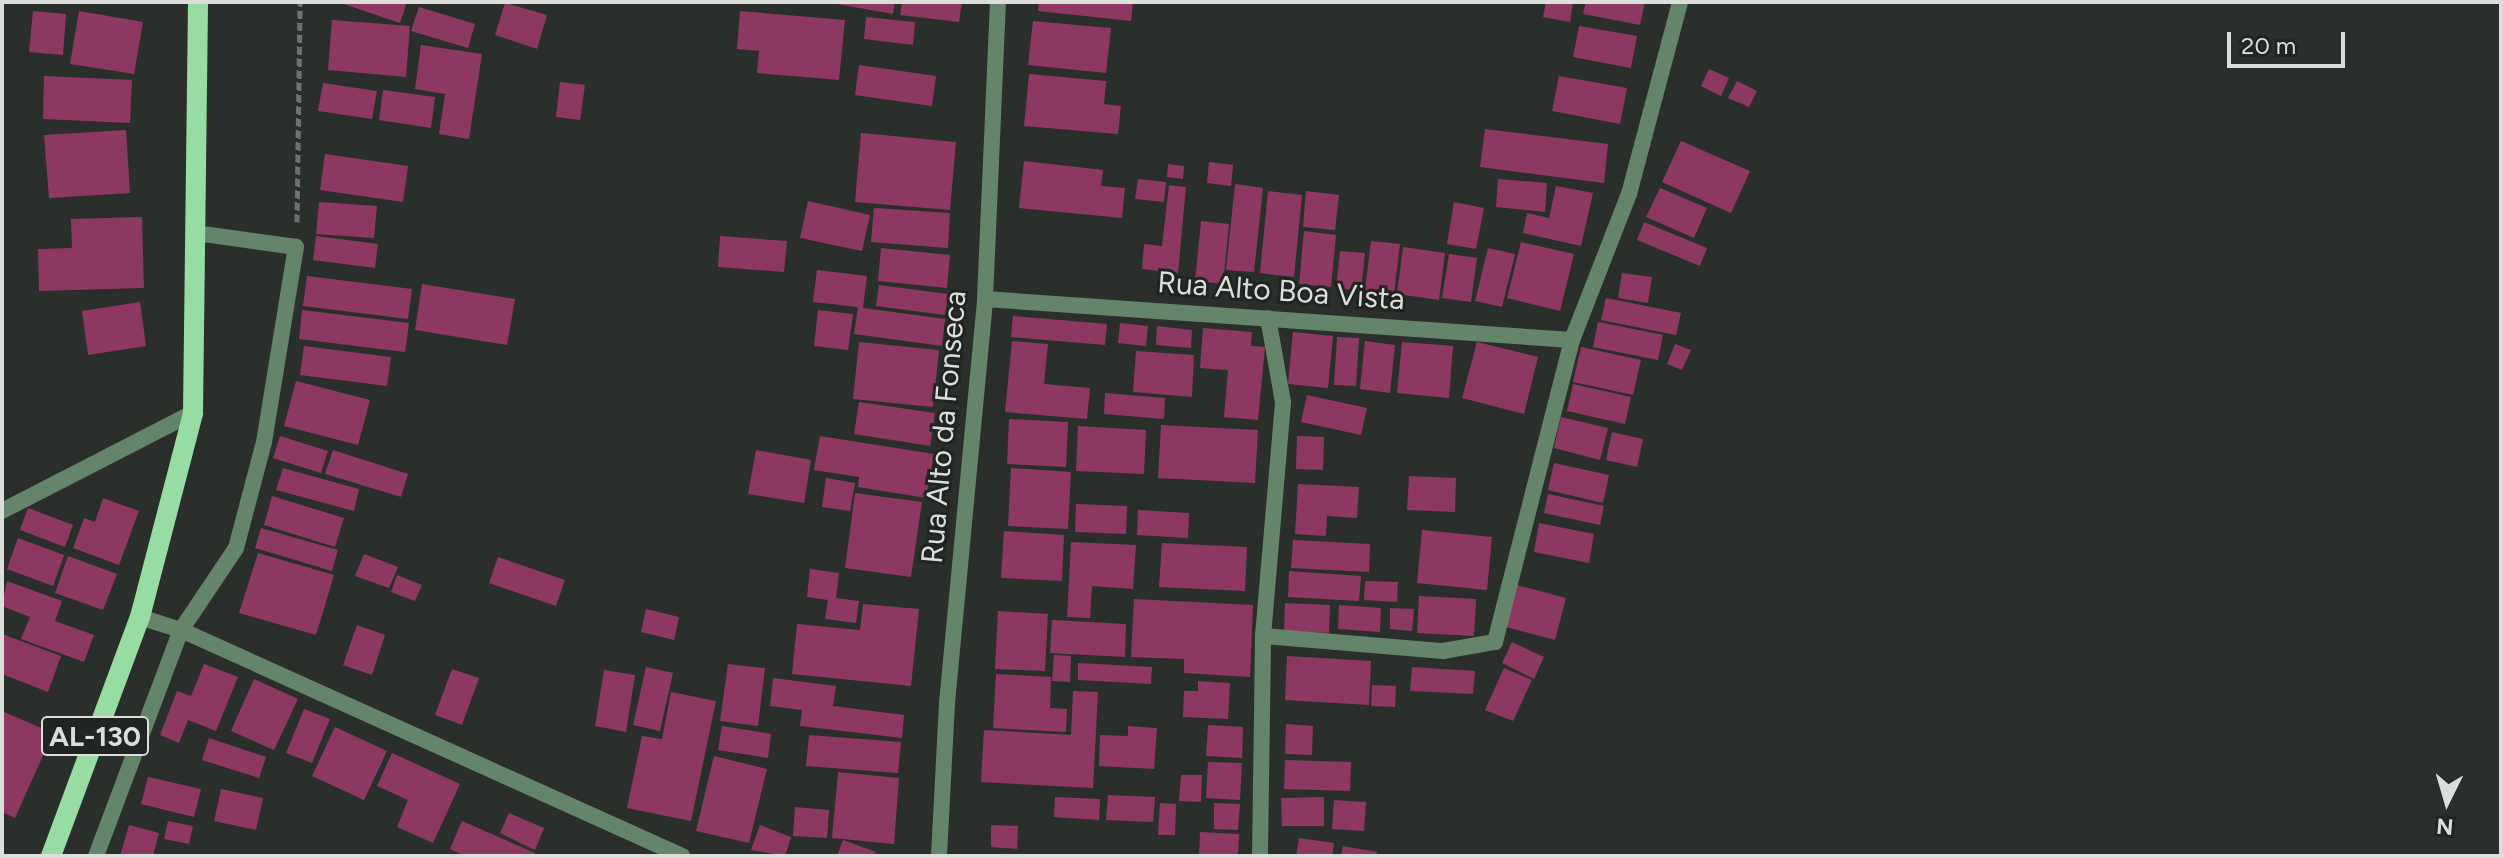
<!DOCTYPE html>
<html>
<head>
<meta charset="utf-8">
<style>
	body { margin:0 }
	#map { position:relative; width:2503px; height:858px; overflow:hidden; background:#2b2f2c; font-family:Figtree,sans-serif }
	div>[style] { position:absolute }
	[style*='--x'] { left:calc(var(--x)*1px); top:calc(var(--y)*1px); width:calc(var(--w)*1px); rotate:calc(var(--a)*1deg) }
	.building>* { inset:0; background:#8d3863 }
	.path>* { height:5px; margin-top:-2.5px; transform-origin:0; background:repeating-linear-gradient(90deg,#6e716e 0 8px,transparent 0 12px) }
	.street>* { height:16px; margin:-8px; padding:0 8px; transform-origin:8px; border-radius:8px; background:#648569 }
	.primary>* { height:20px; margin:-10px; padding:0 10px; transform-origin:10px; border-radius:10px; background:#97dda3 }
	span { translate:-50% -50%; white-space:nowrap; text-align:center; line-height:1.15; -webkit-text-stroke:6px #212522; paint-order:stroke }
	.shield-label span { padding:2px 6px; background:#212522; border:2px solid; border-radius:6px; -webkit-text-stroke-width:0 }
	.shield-label { font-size:28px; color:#dbdedb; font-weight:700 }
	.street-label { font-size:30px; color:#dbdedb }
	.frame { position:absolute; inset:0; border:4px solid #dbdedb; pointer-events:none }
	.north { position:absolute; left:2407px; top:762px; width:80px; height:80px; -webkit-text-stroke:6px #212522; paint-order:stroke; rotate:185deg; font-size:22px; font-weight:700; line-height:32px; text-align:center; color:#dbdedb }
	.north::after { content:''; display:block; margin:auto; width:28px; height:36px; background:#dbdedb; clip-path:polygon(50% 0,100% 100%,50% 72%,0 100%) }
	.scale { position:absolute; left:2227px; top:32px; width:118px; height:36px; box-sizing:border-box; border:4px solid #dbdedb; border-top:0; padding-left:10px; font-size:24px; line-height:28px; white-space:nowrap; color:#dbdedb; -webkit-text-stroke:6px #212522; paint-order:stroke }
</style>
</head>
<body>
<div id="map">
	<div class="building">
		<i style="clip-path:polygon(338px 2px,407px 2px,400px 23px)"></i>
		<i style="clip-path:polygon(826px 2px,895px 2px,893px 14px)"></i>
		<i style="clip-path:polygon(902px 2px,962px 2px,959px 22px,900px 15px)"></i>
		<i style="clip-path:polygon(1039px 2px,1133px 2px,1131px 21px,1038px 11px)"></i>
		<i style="clip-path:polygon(1546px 2px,1573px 2px,1570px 22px,1543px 17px)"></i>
		<i style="clip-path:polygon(1586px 2px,1645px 2px,1640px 25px,1583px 14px)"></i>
		<i style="clip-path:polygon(505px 3px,547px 15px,537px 49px,495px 35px)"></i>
		<i style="clip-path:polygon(419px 7px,475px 24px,468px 48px,411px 31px)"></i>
		<i style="clip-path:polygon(33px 11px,66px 14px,63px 55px,29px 52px)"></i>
		<i style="clip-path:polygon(79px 11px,143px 22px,134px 74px,70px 64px)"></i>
		<i style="clip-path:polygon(740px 11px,845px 20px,839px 80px,757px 73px,759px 51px,737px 49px)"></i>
		<i style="clip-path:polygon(866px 17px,915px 22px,913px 45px,864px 39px)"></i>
		<i style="clip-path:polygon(332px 20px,410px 26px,406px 77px,328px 70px)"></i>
		<i style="clip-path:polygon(1033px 21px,1111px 28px,1106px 73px,1028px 65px)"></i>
		<i style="clip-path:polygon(1579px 26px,1637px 36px,1631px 68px,1573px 57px)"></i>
		<i style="clip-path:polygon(421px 45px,482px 54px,469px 139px,439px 134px,445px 94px,415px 89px)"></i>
		<i style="clip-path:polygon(859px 65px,936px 76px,932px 106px,855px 95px)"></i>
		<i style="clip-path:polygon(1709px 69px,1729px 78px,1721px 96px,1701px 86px)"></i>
		<i style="clip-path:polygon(1029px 74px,1106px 81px,1104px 104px,1121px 106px,1118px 134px,1024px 126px)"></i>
		<i style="clip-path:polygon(44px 76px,132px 80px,130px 123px,43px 119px)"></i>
		<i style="clip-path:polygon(1559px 76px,1627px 88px,1620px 124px,1552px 111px)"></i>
		<i style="clip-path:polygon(1737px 81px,1757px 91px,1749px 107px,1728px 98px)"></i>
		<i style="clip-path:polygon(560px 82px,585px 85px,580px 120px,556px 117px)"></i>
		<i style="clip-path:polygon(323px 83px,377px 91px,372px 119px,318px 111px)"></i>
		<i style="clip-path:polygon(383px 90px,435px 97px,431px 128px,379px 120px)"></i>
		<i style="clip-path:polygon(1485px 129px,1608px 144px,1604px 183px,1480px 167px)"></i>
		<i style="clip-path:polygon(126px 130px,130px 193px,49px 198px,44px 135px)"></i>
		<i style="clip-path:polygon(861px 133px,956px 142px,950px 210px,855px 202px)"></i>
		<i style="clip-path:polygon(1681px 141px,1750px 171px,1731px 213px,1662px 182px)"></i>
		<i style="clip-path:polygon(325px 154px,408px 166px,403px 202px,320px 190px)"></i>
		<i style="clip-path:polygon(1024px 161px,1103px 170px,1101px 186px,1125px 188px,1122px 218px,1019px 208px)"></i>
		<i style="clip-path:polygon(1209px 162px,1233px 165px,1231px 186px,1207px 183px)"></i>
		<i style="clip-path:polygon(1168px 164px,1184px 166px,1183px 179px,1167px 177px)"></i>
		<i style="clip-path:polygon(1138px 179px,1166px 182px,1164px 202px,1135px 199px)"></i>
		<i style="clip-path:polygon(1498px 179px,1547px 183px,1545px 212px,1496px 207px)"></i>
		<i style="clip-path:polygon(1235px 184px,1263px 188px,1254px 272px,1226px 270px)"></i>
		<i style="clip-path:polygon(1169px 185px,1186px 187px,1178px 273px,1142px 269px,1144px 244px,1162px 246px)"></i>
		<i style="clip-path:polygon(1556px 186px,1593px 193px,1581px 246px,1523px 233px,1527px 213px,1549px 218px)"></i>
		<i style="clip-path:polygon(1660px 188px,1707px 208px,1694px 238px,1646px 217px)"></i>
		<i style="clip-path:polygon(1268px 191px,1302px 195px,1294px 277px,1260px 273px)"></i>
		<i style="clip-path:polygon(1306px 191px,1339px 195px,1335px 230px,1303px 227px)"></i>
		<i style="clip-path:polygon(808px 201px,870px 215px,862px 251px,800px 238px)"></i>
		<i style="clip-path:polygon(319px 202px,377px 206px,374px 238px,316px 234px)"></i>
		<i style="clip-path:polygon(1454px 202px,1484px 208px,1476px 249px,1447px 244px)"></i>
		<i style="clip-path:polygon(874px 208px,950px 213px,948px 248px,871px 242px)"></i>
		<i style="clip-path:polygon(142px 217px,144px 288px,39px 291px,38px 249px,72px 248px,71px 219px)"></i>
		<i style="clip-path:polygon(1201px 221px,1229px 224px,1223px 284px,1195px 281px)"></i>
		<i style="clip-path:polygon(1644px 222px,1707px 248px,1700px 266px,1637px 240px)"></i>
		<i style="clip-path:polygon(1304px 231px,1336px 235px,1331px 287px,1299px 284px)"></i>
		<i style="clip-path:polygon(316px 236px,378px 244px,375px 268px,313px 260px)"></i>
		<i style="clip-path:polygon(720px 236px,787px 241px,784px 272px,718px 267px)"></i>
		<i style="clip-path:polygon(1371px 241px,1400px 244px,1394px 293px,1365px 290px)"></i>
		<i style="clip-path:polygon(1521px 242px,1574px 254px,1560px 311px,1507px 298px)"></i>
		<i style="clip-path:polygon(1403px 247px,1445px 253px,1439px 300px,1397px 294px)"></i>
		<i style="clip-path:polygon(881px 248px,950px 255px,947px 288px,878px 281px)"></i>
		<i style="clip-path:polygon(1488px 248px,1515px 254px,1502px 307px,1475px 301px)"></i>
		<i style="clip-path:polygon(1340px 251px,1365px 253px,1361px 291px,1336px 288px)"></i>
		<i style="clip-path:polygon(1449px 254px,1477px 258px,1471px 302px,1442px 298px)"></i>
		<i style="clip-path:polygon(817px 270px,867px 276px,863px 308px,945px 319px,942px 346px,854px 334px,858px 307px,813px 302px)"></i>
		<i style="clip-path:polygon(1622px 273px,1652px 277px,1648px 303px,1618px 298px)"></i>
		<i style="clip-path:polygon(307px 276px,412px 289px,408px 319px,303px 306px)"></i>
		<i style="clip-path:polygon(422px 284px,515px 299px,507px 345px,415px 330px)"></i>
		<i style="clip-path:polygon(879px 285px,948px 294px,945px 315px,876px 306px)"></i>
		<i style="clip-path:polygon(1606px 298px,1681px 313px,1676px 335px,1601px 320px)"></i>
		<i style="clip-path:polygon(140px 302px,146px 346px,88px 355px,82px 311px)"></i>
		<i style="clip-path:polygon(302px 310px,409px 323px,405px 352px,299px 339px)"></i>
		<i style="clip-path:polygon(818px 310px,853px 314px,848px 350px,814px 346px)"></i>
		<i style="clip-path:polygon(1013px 316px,1107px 324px,1105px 345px,1011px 337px)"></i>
		<i style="clip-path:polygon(1598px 322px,1663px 335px,1658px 360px,1593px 347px)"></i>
		<i style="clip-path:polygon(1120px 323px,1148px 326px,1146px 346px,1118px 343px)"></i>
		<i style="clip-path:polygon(1157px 326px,1192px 330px,1191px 348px,1156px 345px)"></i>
		<i style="clip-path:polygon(1203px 328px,1252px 332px,1251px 346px,1265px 347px,1258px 420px,1224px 417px,1228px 370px,1200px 368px)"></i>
		<i style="clip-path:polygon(1293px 332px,1333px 336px,1328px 388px,1288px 384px)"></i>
		<i style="clip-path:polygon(1337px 337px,1359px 338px,1356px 386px,1334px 385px)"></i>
		<i style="clip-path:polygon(1012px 341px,1048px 344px,1044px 384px,1090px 388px,1087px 419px,1005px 412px)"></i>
		<i style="clip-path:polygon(1365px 341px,1395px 345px,1390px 393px,1360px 389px)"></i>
		<i style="clip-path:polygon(859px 342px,939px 350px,933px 407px,853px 399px)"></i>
		<i style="clip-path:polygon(1402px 342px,1453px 346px,1449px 398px,1397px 393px)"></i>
		<i style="clip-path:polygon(1477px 342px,1538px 357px,1524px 414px,1462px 398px)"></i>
		<i style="clip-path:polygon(1675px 344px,1691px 350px,1682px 370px,1667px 364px)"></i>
		<i style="clip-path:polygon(304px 346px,391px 357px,387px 386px,300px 375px)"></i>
		<i style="clip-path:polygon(1581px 347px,1641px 360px,1633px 395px,1573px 382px)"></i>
		<i style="clip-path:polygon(1136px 351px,1194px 355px,1192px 397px,1133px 392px)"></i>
		<i style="clip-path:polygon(296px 381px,370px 400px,358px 445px,284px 426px)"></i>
		<i style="clip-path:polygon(1573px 384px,1631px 397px,1625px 424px,1567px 411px)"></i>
		<i style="clip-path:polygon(1105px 393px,1165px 398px,1164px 419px,1104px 414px)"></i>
		<i style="clip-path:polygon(1307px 395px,1367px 408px,1361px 435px,1301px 422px)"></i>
		<i style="clip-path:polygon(859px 402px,935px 413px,930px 446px,854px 434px)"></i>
		<i style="clip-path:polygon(1561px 417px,1608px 428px,1600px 460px,1554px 448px)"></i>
		<i style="clip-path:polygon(1009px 419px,1068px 422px,1066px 467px,1007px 464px)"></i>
		<i style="clip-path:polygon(1161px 425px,1258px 430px,1255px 483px,1158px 478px)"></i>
		<i style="clip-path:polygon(1078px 426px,1146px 430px,1144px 474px,1076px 471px)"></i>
		<i style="clip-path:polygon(1612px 432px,1643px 439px,1637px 467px,1606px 460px)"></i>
		<i style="clip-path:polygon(280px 436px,328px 451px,321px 473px,273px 458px)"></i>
		<i style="clip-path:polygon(820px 436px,934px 454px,926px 498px,858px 487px,859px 477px,814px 470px)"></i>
		<i style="clip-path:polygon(1297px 436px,1324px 437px,1323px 470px,1296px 469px)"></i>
		<i style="clip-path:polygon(333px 450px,408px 474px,401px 497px,325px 474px)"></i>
		<i style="clip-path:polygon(756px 450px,811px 460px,804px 503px,748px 494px)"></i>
		<i style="clip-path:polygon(1554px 463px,1609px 475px,1603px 503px,1548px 490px)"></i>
		<i style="clip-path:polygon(283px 468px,359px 489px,354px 511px,276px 490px)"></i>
		<i style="clip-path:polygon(1011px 468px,1071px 472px,1068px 529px,1008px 526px)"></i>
		<i style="clip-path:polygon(1409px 476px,1456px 478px,1455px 512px,1407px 510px)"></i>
		<i style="clip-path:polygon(826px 478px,855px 483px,850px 511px,822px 507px)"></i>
		<i style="clip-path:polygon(1298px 484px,1359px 487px,1357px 518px,1327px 516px,1326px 536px,1295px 534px)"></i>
		<i style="clip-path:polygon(855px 493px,922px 502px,911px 577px,845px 568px)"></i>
		<i style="clip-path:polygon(1548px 494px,1604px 506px,1600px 525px,1544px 513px)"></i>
		<i style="clip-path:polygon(272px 496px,344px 518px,335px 547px,264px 525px)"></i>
		<i style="clip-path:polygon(103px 498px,139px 511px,119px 565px,73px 548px,84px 518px,95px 522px)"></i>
		<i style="clip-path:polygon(1076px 504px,1127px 506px,1126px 534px,1075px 532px)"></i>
		<i style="clip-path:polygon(28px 508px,73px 525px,65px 547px,20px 530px)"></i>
		<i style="clip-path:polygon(1138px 510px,1189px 513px,1188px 538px,1137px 535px)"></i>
		<i style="clip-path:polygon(1539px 523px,1594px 534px,1589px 563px,1534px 552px)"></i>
		<i style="clip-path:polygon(261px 528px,338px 550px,332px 571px,255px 548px)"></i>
		<i style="clip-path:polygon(1422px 530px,1492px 537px,1487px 590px,1417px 583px)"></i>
		<i style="clip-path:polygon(1004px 531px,1064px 535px,1062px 581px,1001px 578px)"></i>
		<i style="clip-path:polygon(18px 538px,64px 555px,53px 586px,7px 569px)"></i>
		<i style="clip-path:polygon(1293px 540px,1370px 544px,1369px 572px,1291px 568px)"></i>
		<i style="clip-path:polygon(1071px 542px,1136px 545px,1133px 589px,1092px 586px,1090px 618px,1067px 617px)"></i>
		<i style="clip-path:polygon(1162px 543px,1247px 547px,1245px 591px,1159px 587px)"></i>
		<i style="clip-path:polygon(258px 553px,334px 575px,316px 635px,239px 613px)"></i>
		<i style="clip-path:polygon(364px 554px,398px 567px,389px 588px,355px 576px)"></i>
		<i style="clip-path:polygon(68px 556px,117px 574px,103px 610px,55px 593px)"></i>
		<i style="clip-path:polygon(498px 557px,565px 580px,556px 606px,489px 583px)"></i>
		<i style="clip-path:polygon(810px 569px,839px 573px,836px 598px,859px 601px,856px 623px,825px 619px,828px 600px,807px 597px)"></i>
		<i style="clip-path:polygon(1289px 571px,1361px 576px,1359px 601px,1288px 597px)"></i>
		<i style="clip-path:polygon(397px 575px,422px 585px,415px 601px,391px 592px)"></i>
		<i style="clip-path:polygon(7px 581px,62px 601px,55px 621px,94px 635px,84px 662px,21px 639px,30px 617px,2px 606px)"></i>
		<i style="clip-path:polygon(1365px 581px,1398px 582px,1397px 602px,1364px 600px)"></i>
		<i style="clip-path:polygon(1517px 585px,1566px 598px,1555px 640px,1506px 627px)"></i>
		<i style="clip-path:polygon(1419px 596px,1476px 599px,1474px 636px,1417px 633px)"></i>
		<i style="clip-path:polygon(1134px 599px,1253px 605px,1250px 677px,1184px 673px,1184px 659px,1131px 657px)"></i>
		<i style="clip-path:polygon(1285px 603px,1330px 605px,1329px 633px,1284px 631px)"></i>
		<i style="clip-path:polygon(863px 604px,919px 609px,911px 686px,792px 674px,797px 624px,860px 630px)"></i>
		<i style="clip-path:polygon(1339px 605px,1381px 608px,1380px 632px,1338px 629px)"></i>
		<i style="clip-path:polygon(1390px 608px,1414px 609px,1412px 631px,1390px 629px)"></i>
		<i style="clip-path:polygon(646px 609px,679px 617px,674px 640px,641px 632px)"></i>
		<i style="clip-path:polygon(998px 611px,1048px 614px,1045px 671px,995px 669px)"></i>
		<i style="clip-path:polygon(1052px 620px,1126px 624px,1125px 657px,1050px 653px)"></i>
		<i style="clip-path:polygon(357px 625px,385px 635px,372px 675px,343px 665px)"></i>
		<i style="clip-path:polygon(2px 634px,61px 656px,48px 692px,2px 674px)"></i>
		<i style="clip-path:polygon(1512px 642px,1544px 657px,1534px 679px,1502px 663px)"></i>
		<i style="clip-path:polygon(1054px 655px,1071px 656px,1070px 682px,1052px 681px)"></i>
		<i style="clip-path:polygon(1287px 656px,1371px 661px,1369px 705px,1285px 700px)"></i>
		<i style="clip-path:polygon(1078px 663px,1152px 667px,1151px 684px,1078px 680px)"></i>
		<i style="clip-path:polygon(204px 664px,238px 677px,216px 731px,188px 720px,179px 743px,160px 735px,177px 691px,191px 696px)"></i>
		<i style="clip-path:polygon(728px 664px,765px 668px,758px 726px,720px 721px)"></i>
		<i style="clip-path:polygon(646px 667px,673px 673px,660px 731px,633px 725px)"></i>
		<i style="clip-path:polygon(1412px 667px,1475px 671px,1473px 694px,1410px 691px)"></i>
		<i style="clip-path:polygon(1504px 668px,1532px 680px,1513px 721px,1485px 710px)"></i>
		<i style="clip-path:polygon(452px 669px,479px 678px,462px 725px,435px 715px)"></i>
		<i style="clip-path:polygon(604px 670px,635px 675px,626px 732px,595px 726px)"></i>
		<i style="clip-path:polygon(996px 674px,1051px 677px,1050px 708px,1067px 709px,1066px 732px,993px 728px)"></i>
		<i style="clip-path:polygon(773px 678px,836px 686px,833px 706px,904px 715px,902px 738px,800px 726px,802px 710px,770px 706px)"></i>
		<i style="clip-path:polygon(254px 679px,298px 699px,274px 750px,231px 731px)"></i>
		<i style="clip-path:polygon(1198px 681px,1230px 683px,1228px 719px,1183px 717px,1184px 691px,1198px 691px)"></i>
		<i style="clip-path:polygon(1372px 685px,1396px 686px,1395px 707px,1371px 706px)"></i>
		<i style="clip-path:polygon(1073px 691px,1098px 692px,1093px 788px,981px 782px,984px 730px,1071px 735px)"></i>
		<i style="clip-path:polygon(671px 692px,716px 701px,691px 821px,627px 808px,642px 736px,662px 739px)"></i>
		<i style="clip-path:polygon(304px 709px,330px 719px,312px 763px,286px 753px)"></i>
		<i style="clip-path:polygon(2px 711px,53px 733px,15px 818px,2px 812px)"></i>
		<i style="clip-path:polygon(1286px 724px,1313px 726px,1312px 755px,1285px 754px)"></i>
		<i style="clip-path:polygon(1208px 725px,1243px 727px,1242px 758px,1206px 756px)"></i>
		<i style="clip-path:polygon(722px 726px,771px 734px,768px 758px,718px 750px)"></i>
		<i style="clip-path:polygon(1128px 726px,1157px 728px,1154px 769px,1099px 766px,1100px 735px,1128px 736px)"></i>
		<i style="clip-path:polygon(335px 727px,387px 751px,364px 800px,312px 776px)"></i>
		<i style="clip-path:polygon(809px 735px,901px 742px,898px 773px,806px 766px)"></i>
		<i style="clip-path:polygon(209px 738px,266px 757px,259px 778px,202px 760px)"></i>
		<i style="clip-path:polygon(392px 753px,460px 784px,433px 843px,397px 827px,408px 800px,377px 786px)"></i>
		<i style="clip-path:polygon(714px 756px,767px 769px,749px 843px,696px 831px)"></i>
		<i style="clip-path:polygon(1285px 760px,1351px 762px,1350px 791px,1284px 789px)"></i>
		<i style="clip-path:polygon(1208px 762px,1242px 763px,1240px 800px,1206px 798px)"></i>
		<i style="clip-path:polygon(838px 772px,899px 778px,894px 844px,832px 838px)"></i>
		<i style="clip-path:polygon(1181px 775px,1202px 775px,1201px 802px,1179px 801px)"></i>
		<i style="clip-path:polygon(148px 777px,201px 789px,194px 817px,141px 804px)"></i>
		<i style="clip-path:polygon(221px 789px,263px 798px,256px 830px,214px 821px)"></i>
		<i style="clip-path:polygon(1108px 795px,1155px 797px,1153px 822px,1106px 820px)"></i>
		<i style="clip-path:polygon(1055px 797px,1100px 799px,1099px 820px,1054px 817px)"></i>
		<i style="clip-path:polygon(1324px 797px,1324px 826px,1282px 826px,1281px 798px)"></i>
		<i style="clip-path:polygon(1334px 800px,1366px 802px,1364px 831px,1332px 829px)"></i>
		<i style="clip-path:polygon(1160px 803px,1176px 804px,1175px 835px,1158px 835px)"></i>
		<i style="clip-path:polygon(1214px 803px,1240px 804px,1238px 830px,1214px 829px)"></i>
		<i style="clip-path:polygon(795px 807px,829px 810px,827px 838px,793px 836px)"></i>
		<i style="clip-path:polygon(509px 813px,544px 828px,535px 850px,500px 833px)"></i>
		<i style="clip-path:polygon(168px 821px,193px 826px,189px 844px,164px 839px)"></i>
		<i style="clip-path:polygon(462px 821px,535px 853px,534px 856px,465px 856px,450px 849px)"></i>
		<i style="clip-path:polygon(129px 825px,159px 833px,153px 856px,120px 856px)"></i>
		<i style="clip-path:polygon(760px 825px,791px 837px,785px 856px,751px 850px)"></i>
		<i style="clip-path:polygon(991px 825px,1018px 826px,1017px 849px,991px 847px)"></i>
		<i style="clip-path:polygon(1200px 832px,1239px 834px,1238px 856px,1199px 856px)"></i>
		<i style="clip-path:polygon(1299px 838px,1334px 843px,1332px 856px,1296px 856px)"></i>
		<i style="clip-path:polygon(843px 840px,876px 852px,874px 856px,837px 856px)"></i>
		<i style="clip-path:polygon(1343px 846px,1377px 852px,1376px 856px,1341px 856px)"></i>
	</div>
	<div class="path">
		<i style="--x:297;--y:222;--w:220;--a:-89.2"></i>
	</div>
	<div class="street">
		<i style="--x:985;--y:299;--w:588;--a:4"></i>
		<i style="--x:2;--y:511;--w:215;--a:-27.2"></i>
		<i style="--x:140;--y:617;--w:43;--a:17.6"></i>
		<i style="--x:181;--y:630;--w:550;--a:24.28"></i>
		<i style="--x:1263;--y:636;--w:181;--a:4.8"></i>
		<i style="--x:1443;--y:651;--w:53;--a:-9.8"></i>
		<i style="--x:1495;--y:642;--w:312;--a:-75.7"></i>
		<i style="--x:1572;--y:340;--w:157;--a:-68.7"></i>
		<i style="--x:1629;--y:194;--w:199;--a:-75.1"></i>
		<i style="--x:96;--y:856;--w:241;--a:-69.4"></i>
		<i style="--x:181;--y:630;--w:99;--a:-56.1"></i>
		<i style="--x:236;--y:548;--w:110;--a:-75.2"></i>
		<i style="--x:264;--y:442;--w:198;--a:-80.7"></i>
		<i style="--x:296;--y:247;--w:100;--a:-172"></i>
		<i style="--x:939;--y:856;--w:153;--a:-87"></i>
		<i style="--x:947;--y:703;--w:406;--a:-84.6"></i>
		<i style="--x:985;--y:299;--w:297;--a:-87.5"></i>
		<i style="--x:1260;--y:856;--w:220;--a:-89.2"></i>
		<i style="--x:1263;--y:636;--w:235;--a:-85.1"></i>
		<i style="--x:1283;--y:402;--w:85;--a:-100.1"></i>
	</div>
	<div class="primary">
		<i style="--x:51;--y:856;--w:255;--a:-69.6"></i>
		<i style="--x:140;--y:617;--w:211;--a:-75.4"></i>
		<i style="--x:193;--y:413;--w:411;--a:-89.3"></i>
	</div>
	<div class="shield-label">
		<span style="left:95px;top:736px">AL-130</span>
	</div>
	<div class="street-label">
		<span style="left:1281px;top:291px;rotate:4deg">Rua Alto Boa Vista</span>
		<span style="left:944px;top:427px;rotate:-85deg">Rua Alto da Fonseca</span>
	</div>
	<div class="frame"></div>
	<div class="north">N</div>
	<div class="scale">20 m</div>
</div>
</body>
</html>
